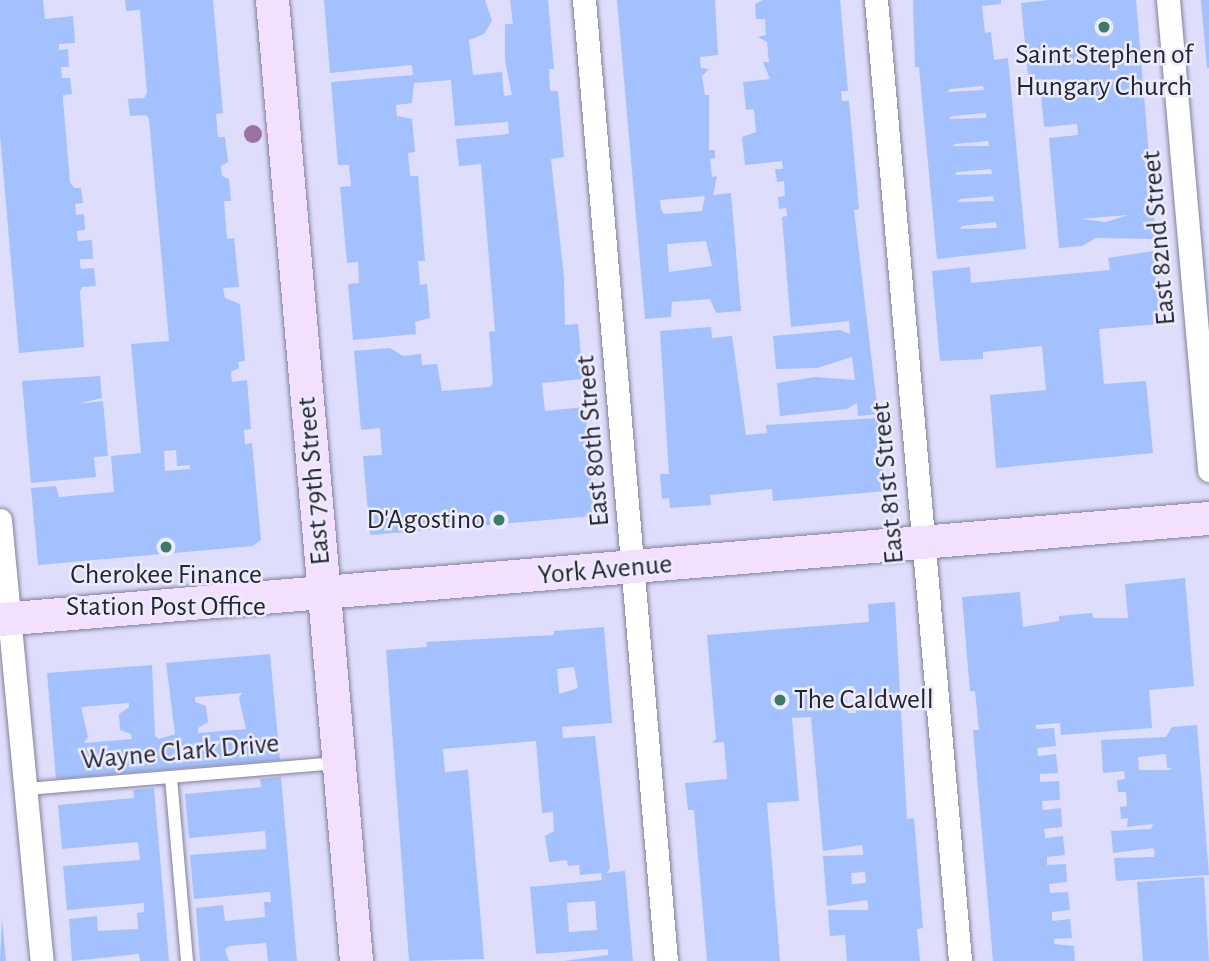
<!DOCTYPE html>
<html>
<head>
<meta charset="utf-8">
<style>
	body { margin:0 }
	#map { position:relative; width:1209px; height:961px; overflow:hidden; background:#deddfc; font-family:"Alegreya Sans",sans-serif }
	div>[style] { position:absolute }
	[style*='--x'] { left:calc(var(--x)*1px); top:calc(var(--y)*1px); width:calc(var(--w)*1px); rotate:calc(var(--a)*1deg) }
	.building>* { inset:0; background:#a3c1fe }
	.roads { filter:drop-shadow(0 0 2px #82819d) drop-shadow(0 0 2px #82819d) }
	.service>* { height:12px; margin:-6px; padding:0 6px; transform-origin:6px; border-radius:6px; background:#fff }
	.minor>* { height:23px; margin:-11.5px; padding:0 11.5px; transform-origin:11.5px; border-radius:11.5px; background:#fff }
	.secondary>* { height:33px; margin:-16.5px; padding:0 16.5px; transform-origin:16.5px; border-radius:16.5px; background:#f2e0fe }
	.trees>* { width:18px; height:18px; margin:-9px; border-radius:50%; background:#9974a2 }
	.dots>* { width:19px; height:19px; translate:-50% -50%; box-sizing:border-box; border:4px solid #ececfe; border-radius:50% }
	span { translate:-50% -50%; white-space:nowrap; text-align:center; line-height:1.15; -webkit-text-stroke:5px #ececfe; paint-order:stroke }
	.poi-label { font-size:28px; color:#252530 }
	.right { translate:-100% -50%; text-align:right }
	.left { translate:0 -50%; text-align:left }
	.street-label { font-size:28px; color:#252530 }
</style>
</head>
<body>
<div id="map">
	<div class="building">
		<i style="clip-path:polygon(0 0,43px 0,45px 19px,73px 16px,75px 43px,59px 44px,59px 50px,68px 49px,69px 67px,61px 67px,62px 78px,70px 78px,72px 94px,63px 95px,63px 100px,70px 182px,74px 188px,81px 188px,83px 203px,75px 204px,76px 215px,84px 214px,85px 230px,77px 231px,78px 241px,92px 240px,93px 259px,80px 259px,80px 264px,81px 269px,94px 268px,96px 286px,82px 287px,80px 292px,84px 347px,19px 353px,0 135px)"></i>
		<i style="clip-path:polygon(evenodd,125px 0,213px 0,223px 113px,216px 114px,218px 137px,225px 137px,228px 162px,221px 166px,222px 176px,229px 179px,231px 201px,224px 201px,227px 239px,234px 238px,239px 287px,223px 288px,225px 298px,240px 304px,245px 361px,238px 362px,239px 368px,231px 372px,232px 382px,247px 380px,251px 429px,244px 430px,245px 444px,252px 443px,261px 540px,253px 546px,38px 565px,31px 488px,56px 486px,59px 497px,114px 492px,111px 456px,141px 453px,131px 344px,169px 341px,149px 119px,146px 115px,130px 116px,128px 99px,144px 98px,147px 93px,140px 10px,126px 11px,125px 0,176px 450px,177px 466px,190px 465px,190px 469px,165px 471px,164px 451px,176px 450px)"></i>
		<i style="clip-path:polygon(324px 0,485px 0,492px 21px,484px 34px,469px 40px,473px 75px,502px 72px,504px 96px,512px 95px,505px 61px,505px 24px,513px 24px,510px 0,548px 0,554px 69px,549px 69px,550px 91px,558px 91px,564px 157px,551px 159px,564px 277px,565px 325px,578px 324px,583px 379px,542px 383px,545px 411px,585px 407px,594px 516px,370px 535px,363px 456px,382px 455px,380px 428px,361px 430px,354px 351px,390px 348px,403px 356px,421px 354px,422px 365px,437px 364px,442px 391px,490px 387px,493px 383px,489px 332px,495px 331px,481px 164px,459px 166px,456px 139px,509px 134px,508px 122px,455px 126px,451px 80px,414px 83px,412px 103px,396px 105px,397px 116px,412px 119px,415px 152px,408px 153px,410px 176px,418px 176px,425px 261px,418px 261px,420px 285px,427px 284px,430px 318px,415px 322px,416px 334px,353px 340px,348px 284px,359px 283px,358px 262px,347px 263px,340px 187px,351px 186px,349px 165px,338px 165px,331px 82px,413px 75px,412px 65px,330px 73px)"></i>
		<i style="clip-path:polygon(evenodd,617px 0,715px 0,718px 55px,700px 57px,701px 68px,709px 69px,702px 76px,705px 95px,709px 95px,709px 150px,715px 150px,715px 158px,710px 159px,712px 177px,717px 176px,713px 195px,731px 193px,741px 311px,716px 313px,710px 299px,672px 302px,671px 317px,645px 319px,617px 0,705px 196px,702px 211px,664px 214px,661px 209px,660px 200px,705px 196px,617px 0,706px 241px,712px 266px,669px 272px,667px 244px,706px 241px)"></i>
		<i style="clip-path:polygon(763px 0,840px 0,848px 91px,841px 91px,842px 101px,849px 101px,859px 209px,854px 210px,878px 414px,858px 416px,857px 403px,847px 409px,780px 416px,777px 383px,815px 377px,855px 380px,852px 357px,817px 368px,776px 369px,773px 336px,840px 330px,850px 334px,849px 321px,791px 327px,782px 217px,787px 216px,786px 208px,779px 209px,778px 197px,785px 196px,784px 181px,777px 182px,775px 169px,783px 169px,782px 161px,745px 165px,742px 137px,756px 132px,754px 109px,746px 110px,743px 82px,770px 79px,763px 62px,769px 62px,767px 42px,758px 37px,766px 35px,765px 19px,756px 19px,755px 4px)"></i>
		<i style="clip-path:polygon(evenodd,913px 0,1001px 0,1001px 4px,982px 6px,985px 33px,991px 32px,994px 60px,1008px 58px,1026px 249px,937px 259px,919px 67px,915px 67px,913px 0,983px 86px,984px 90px,947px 92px,950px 89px,983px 86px,913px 0,986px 113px,986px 118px,949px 119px,952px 116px,986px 113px,913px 0,988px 141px,989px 146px,952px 146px,955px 144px,988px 141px,913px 0,991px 169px,992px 174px,955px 175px,957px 172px,991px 169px,913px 0,993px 196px,994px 201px,957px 202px,960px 199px,993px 196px,913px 0,996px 222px,997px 228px,960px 229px,962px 226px,996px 222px)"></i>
		<i style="clip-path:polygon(evenodd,1049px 0,1136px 0,1156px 239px,1096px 238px,1082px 246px,1059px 248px,1049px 138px,1078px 135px,1077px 124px,1044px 127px,1041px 94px,1074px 91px,1073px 82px,1029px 86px,1021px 3px,1049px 0,1128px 215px,1106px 222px,1081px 219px,1128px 215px)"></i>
		<i style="clip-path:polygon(1201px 0,1209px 0,1209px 68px,1207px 68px)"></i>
		<i style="clip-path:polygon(1153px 251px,1160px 324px,1099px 329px,1104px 384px,1146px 381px,1153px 453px,996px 468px,990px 395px,1046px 390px,1042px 346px,983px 352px,983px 359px,940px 361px,932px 271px,970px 267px,971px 283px,1110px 270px,1108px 258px)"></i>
		<i style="clip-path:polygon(711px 327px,712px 338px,732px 336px,746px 435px,767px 433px,766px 425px,878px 418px,885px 491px,773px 501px,772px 489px,710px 495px,711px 505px,670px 508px,669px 498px,662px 499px,660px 474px,669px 474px,660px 331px)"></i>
		<i style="clip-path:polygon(100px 376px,102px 398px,77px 404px,103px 401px,108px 456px,94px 457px,96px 477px,31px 483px,22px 381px)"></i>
		<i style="clip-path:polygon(1185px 578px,1194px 686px,1149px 690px,1152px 728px,1061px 735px,1060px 723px,1036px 725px,1036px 729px,1054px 728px,1056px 746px,1037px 748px,1038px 756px,1056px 754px,1058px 773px,1040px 774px,1040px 782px,1059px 781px,1060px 800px,1042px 801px,1043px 810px,1061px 808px,1062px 827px,1044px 829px,1045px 834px,1045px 838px,1063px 836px,1065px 855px,1047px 857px,1047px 865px,1066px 864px,1067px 882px,1049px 884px,1050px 893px,1068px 892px,1070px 910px,1052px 912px,1052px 921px,1070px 919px,1072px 938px,1054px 939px,1054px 944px,1074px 946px,1075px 961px,993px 961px,973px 730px,979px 730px,975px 691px,970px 691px,962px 597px,1020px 592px,1023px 627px,1059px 621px,1059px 616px,1092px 613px,1093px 618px,1128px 618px,1125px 584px)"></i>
		<i style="clip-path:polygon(evenodd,895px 602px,907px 819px,914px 818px,923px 928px,917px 929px,920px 961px,847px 961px,845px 935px,830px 936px,828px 910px,868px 910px,868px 905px,867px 900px,827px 906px,823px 856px,863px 855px,863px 850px,862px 845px,823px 851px,811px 717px,792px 718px,799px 801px,767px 803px,780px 961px,707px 961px,694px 810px,688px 810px,685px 783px,727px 779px,724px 742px,712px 743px,716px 739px,707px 635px,869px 622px,868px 604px,895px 602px,845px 686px,854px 686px,856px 713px,848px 713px,845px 686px,895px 602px,865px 872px,866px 883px,852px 884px,851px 873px,865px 872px)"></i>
		<i style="clip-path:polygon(evenodd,604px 627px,612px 723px,562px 727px,563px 738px,595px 736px,610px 869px,606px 873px,625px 871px,633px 961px,564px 961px,608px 955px,608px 949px,536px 954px,530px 887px,602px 880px,601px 873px,580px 875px,579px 865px,568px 866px,567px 860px,549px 862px,545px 836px,554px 831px,553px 812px,542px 813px,536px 741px,443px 749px,445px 772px,468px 770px,484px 959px,409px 961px,386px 650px,427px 647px,426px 642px,554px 635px,554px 631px,604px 627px,574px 667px,578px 688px,559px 694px,557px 669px,574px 667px,604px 627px,595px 901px,597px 930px,569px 932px,567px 903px,595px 901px)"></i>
		<i style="clip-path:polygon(evenodd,270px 654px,280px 760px,56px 779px,47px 673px,152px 665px,155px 736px,159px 739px,175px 734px,166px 663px,270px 654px,242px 693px,239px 698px,246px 729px,198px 733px,198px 728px,208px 722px,206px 706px,195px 702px,195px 697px,242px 693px,270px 654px,129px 703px,129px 707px,119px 714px,120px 730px,131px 734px,132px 739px,84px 743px,88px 737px,81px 707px,129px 703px)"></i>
		<i style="clip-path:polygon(evenodd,1197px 725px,1209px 875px,1116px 881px,1114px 858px,1154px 857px,1155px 852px,1153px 848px,1113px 853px,1111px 831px,1151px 829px,1153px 824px,1127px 827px,1128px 818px,1121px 819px,1120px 807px,1127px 806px,1126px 792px,1118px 792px,1117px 780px,1125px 779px,1124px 771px,1103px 773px,1101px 740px,1166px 737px,1172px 727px,1197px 725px,1166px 754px,1167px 768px,1172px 768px,1169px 770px,1139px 770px,1138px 757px,1166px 754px)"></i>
		<i style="clip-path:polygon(281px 777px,297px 961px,268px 961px,266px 943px,229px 946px,225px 950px,229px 961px,200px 961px,196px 908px,223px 905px,225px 921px,265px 917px,264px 902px,271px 902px,270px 892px,194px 899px,190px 855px,266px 849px,266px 840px,265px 831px,189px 838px,185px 794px,261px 787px,260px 779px)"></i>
		<i style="clip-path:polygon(154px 788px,169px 961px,140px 961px,139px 954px,72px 961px,69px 919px,97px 916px,98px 931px,138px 929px,137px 913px,144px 912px,144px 903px,67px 910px,63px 866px,140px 860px,138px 842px,62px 849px,58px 805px,134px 798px,133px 790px)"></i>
		<i style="clip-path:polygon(1204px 877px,1209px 961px,1143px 961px,1137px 882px)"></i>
		<i style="clip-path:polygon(2px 919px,6px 961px,0 961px)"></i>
	</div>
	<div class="roads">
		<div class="service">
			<i style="--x:171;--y:778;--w:184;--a:85"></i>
			<i style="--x:27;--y:789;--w:311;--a:-4.8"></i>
		</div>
		<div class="minor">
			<i style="--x:584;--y:0;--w:964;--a:85.12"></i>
			<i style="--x:876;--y:0;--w:965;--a:85"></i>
			<i style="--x:1168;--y:0;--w:472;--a:85"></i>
			<i style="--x:0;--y:520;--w:443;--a:84.6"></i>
		</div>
		<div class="secondary">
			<i style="--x:272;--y:0;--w:965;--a:85"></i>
			<i style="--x:0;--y:619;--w:1213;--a:-4.78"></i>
		</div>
	</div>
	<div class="trees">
		<i style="left:253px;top:134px"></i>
	</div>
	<div class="dots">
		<i style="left:1104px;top:27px;background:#3c7b69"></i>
		<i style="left:499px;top:520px;background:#3c7b69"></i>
		<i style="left:166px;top:547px;background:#3c7b69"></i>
		<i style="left:780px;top:700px;background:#3c7b69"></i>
	</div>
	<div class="poi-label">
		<span style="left:1104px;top:71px">Saint Stephen of<br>Hungary Church</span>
		<span class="right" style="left:485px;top:520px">D'Agostino</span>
		<span style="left:166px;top:591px">Cherokee Finance<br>Station Post Office</span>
		<span class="left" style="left:794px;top:700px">The Caldwell</span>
	</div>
	<div class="street-label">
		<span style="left:1159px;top:238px;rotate:-95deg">East 82nd Street</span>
		<span style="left:593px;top:441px;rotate:-95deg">East 80th Street</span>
		<span style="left:314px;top:481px;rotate:-95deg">East 79th Street</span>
		<span style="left:888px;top:483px;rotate:-95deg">East 81st Street</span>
		<span style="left:605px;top:570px;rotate:-5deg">York Avenue</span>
		<span style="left:180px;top:752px;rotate:-5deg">Wayne Clark Drive</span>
	</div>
</div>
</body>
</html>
